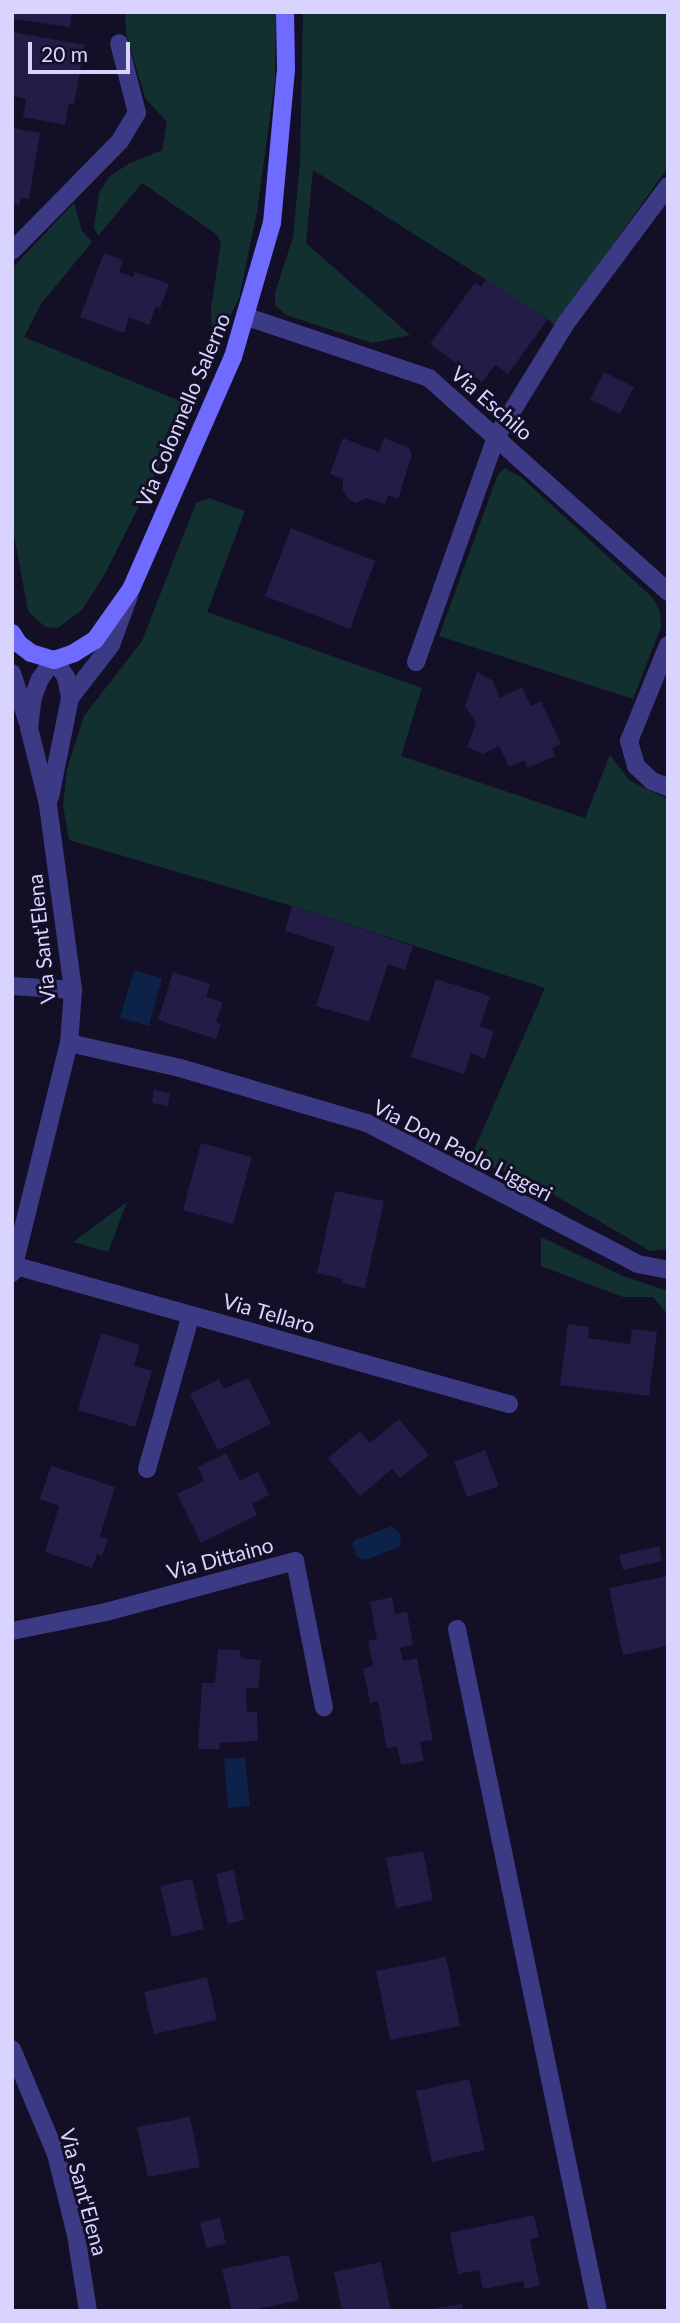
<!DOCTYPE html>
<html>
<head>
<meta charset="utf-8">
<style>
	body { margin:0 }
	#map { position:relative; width:680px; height:2323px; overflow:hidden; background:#130f26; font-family:Lato,sans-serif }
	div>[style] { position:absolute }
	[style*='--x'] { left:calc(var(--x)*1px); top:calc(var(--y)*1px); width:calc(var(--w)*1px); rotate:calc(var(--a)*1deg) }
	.green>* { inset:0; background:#12302f }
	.water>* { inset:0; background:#0c2248 }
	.building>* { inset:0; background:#241b47 }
	.minor>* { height:18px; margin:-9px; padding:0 9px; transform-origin:9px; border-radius:9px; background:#3d3a85 }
	.secondary>* { height:18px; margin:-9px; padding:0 9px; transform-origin:9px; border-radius:9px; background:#6f6bff }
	span { translate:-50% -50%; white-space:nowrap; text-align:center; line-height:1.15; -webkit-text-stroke:6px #130f26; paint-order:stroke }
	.street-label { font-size:21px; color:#d9d4ff }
	.frame { position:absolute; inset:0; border:14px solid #d9d4ff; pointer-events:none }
	.scale { position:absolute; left:28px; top:42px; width:102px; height:32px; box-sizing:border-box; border:4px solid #d9d4ff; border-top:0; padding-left:9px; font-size:21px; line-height:24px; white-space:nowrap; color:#d9d4ff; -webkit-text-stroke:5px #130f26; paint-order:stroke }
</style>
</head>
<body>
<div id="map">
	<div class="green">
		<i style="clip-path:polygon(125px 12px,276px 12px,275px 80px,257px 212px,239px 298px,213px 351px,211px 309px,221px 242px,216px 234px,142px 183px,98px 236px,94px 228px,99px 193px,109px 177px,128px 164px,162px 150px,167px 122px,145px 98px,126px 33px)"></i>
		<i style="clip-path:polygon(303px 12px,668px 12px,668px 167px,555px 327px,548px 319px,313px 170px,306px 243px,410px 335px,372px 343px,286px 315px,275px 305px,275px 293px,293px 237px,300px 163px)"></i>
		<i style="clip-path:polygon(74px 203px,82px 231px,92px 242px,41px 304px,24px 337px,185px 403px,185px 414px,105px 574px,82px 610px,58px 628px,45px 627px,28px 611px,12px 524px,12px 268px)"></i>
		<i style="clip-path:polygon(505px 468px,521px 477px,653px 598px,660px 611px,661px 627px,633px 699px,439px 636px,498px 474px)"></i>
		<i style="clip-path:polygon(209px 498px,245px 511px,207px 612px,422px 688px,401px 756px,585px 818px,610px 755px,630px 781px,668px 799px,668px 1249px,650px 1251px,534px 1183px,470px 1159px,545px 988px,292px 906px,69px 840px,63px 806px,67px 769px,84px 716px,142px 641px,196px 503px)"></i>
		<i style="clip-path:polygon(127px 1202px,108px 1252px,73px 1242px)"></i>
		<i style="clip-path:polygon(541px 1237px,623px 1276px,668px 1291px,668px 1315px,653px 1297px,623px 1297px,541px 1266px)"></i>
	</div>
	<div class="water">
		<i style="clip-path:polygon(134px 970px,162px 978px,149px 1026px,120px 1018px)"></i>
		<i style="clip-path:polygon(392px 1526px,401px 1535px,400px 1547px,365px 1560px,357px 1557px,352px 1544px,355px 1540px)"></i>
		<i style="clip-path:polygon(245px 1757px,250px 1806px,228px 1808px,224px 1759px)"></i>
	</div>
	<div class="building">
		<i style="clip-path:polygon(12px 12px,72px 12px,70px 27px,12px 19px)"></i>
		<i style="clip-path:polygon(12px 32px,85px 45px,74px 104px,69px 103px,65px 125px,23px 117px,26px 99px,12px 96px)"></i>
		<i style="clip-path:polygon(12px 128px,40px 133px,29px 199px,21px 198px,19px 205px,12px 204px)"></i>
		<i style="clip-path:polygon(104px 253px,123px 260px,119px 272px,133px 277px,135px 272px,169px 284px,160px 308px,156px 306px,149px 325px,129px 317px,124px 333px,80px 317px)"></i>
		<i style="clip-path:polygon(486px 279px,548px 319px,508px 374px,495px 365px,482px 382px,430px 344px,475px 283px,481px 287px)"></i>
		<i style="clip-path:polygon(604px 372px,634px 387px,620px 414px,590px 399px)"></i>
		<i style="clip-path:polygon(343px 438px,379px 452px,384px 438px,409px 448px,412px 455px,398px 499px,388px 495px,385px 504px,366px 498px,356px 503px,348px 499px,343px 491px,343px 479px,330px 474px)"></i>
		<i style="clip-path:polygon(291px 528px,375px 561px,350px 629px,265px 596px)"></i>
		<i style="clip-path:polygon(477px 672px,493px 681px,500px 698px,522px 687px,531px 706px,541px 701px,561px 744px,552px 748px,555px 756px,528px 768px,524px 760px,509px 767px,499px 746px,483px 754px,467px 747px,476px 723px,465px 706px)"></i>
		<i style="clip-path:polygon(292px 906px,413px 946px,405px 970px,388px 964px,369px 1022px,316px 1006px,335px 947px,285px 931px)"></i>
		<i style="clip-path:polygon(173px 972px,210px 984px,206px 997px,223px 1002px,216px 1022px,221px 1024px,216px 1039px,158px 1020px)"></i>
		<i style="clip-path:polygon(436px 979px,490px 996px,480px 1026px,494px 1031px,485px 1059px,471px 1053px,464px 1074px,411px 1057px)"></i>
		<i style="clip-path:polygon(154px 1090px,170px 1093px,168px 1106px,152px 1103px)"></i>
		<i style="clip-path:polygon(201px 1143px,252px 1157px,233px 1224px,183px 1210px)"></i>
		<i style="clip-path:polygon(335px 1191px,384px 1201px,365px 1288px,342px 1283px,343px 1279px,317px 1273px)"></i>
		<i style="clip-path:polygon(568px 1324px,589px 1327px,588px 1338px,630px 1344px,632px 1329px,657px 1332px,649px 1396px,560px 1385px)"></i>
		<i style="clip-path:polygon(101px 1333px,140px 1345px,134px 1366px,152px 1371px,135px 1427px,78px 1410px)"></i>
		<i style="clip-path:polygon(248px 1378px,271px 1424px,218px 1450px,190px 1394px,219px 1379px,224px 1389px)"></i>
		<i style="clip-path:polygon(399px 1419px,429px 1455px,400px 1478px,392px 1469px,360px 1496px,328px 1458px,360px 1431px,370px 1443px)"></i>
		<i style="clip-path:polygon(485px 1450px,499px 1486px,467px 1497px,454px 1462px)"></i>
		<i style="clip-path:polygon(226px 1453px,240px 1481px,258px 1472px,269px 1495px,252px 1504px,257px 1515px,201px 1543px,177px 1494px,204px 1481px,198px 1467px)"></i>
		<i style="clip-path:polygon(51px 1466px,115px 1487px,100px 1536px,108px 1539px,102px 1556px,97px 1554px,92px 1568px,45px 1552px,59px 1506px,40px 1499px)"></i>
		<i style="clip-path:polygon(659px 1546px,662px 1561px,623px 1570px,619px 1555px)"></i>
		<i style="clip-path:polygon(667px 1576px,668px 1646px,623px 1655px,609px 1588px)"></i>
		<i style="clip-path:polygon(392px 1597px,395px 1614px,407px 1612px,413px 1645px,400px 1648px,403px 1661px,417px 1658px,433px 1740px,420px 1742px,424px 1761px,401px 1765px,397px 1746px,387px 1749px,378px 1701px,370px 1703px,363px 1668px,373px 1666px,368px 1641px,377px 1639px,370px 1602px)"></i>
		<i style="clip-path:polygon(218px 1649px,240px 1650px,241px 1658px,261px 1660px,258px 1688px,246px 1688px,247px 1712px,257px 1712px,258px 1741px,219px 1743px,220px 1749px,198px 1749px,202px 1683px,215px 1683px)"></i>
		<i style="clip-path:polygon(423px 1851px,433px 1900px,396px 1908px,386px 1858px)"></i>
		<i style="clip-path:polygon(234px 1870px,244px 1920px,228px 1924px,216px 1874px)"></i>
		<i style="clip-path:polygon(192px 1879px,204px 1929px,172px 1937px,160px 1886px)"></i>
		<i style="clip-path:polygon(446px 1957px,460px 2026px,390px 2040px,376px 1971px)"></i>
		<i style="clip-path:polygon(207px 1977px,217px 2020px,154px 2034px,144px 1992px)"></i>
		<i style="clip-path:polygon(469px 2079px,485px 2150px,432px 2162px,416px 2091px)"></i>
		<i style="clip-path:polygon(190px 2117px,200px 2167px,148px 2177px,137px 2127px)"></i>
		<i style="clip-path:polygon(534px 2215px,539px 2237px,530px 2239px,540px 2286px,525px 2289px,523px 2281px,483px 2289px,479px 2270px,458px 2274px,450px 2233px)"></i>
		<i style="clip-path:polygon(220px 2218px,226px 2244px,206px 2248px,200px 2222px)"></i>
		<i style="clip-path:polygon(289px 2255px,299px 2300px,249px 2311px,232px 2311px,222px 2269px)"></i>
		<i style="clip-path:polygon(381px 2262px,391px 2311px,342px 2311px,334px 2272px)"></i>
		<i style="clip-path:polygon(462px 2304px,463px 2311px,431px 2311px,431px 2309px)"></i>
	</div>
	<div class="minor">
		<i style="--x:12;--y:251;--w:154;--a:-45.5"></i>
		<i style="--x:120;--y:141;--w:33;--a:-59"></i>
		<i style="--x:137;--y:113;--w:72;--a:-104.4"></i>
		<i style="--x:247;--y:317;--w:192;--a:18.5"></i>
		<i style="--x:429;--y:378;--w:321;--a:41.8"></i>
		<i style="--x:668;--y:645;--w:104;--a:112.1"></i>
		<i style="--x:629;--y:741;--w:26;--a:74"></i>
		<i style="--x:636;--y:766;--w:22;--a:43"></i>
		<i style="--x:652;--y:781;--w:17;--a:21"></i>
		<i style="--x:416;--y:662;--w:239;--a:-70.4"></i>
		<i style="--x:496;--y:437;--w:134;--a:-58.4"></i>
		<i style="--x:566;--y:323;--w:171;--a:-53.3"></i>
		<i style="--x:12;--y:673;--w:52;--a:72.3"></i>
		<i style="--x:50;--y:797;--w:101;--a:-78.6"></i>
		<i style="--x:70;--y:698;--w:67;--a:-52.3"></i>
		<i style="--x:111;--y:645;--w:52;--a:-69.8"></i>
		<i style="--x:12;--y:986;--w:61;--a:3.8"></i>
		<i style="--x:69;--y:1043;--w:114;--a:12.7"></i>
		<i style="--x:180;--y:1068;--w:195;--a:16.4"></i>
		<i style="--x:367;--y:1123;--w:305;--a:27.5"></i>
		<i style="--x:638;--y:1264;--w:31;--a:11"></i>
		<i style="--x:16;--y:1266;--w:512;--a:15.64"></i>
		<i style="--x:12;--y:1273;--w:237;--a:-76.1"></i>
		<i style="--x:69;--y:1043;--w:53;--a:-85.7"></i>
		<i style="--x:73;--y:990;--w:188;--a:-97.7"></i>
		<i style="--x:48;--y:804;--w:78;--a:-104"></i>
		<i style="--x:29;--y:728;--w:31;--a:-83"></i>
		<i style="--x:33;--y:697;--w:19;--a:-69"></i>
		<i style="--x:40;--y:679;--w:24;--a:-54"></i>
		<i style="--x:54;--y:660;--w:21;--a:55"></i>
		<i style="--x:66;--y:677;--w:21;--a:79"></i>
		<i style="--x:147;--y:1469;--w:160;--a:-74.1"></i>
		<i style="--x:457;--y:1629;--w:696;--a:78.32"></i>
		<i style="--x:12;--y:1631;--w:96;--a:-11.4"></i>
		<i style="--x:106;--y:1612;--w:196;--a:-15.1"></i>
		<i style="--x:295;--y:1561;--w:149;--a:78.8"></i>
		<i style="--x:12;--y:2049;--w:114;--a:67.3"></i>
		<i style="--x:56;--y:2154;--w:83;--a:76.1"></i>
		<i style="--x:76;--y:2235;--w:77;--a:81"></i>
	</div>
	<div class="secondary">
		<i style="--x:12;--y:633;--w:13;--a:58"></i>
		<i style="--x:19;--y:644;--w:15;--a:37"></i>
		<i style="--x:31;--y:653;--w:24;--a:17"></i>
		<i style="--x:54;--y:660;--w:21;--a:-19"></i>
		<i style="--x:74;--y:653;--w:25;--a:-32"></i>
		<i style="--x:95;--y:640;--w:62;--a:-54.8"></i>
		<i style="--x:131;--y:589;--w:253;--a:-66.3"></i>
		<i style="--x:233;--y:357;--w:140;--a:-73.8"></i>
		<i style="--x:272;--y:223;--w:156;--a:-84.8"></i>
		<i style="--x:286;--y:68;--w:56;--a:-91"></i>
	</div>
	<div class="street-label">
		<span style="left:492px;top:403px;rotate:41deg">Via Eschilo</span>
		<span style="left:183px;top:410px;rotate:-67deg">Via Colonnello Salerno</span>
		<span style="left:41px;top:939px;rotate:-96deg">Via Sant'Elena</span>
		<span style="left:463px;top:1150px;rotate:27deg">Via Don Paolo Liggeri</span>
		<span style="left:269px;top:1313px;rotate:16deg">Via Tellaro</span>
		<span style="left:220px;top:1558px;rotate:-15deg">Via Dittaino</span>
		<span style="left:84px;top:2192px;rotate:75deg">Via Sant'Elena</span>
	</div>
	<div class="frame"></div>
	<div class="scale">20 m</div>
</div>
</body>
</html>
